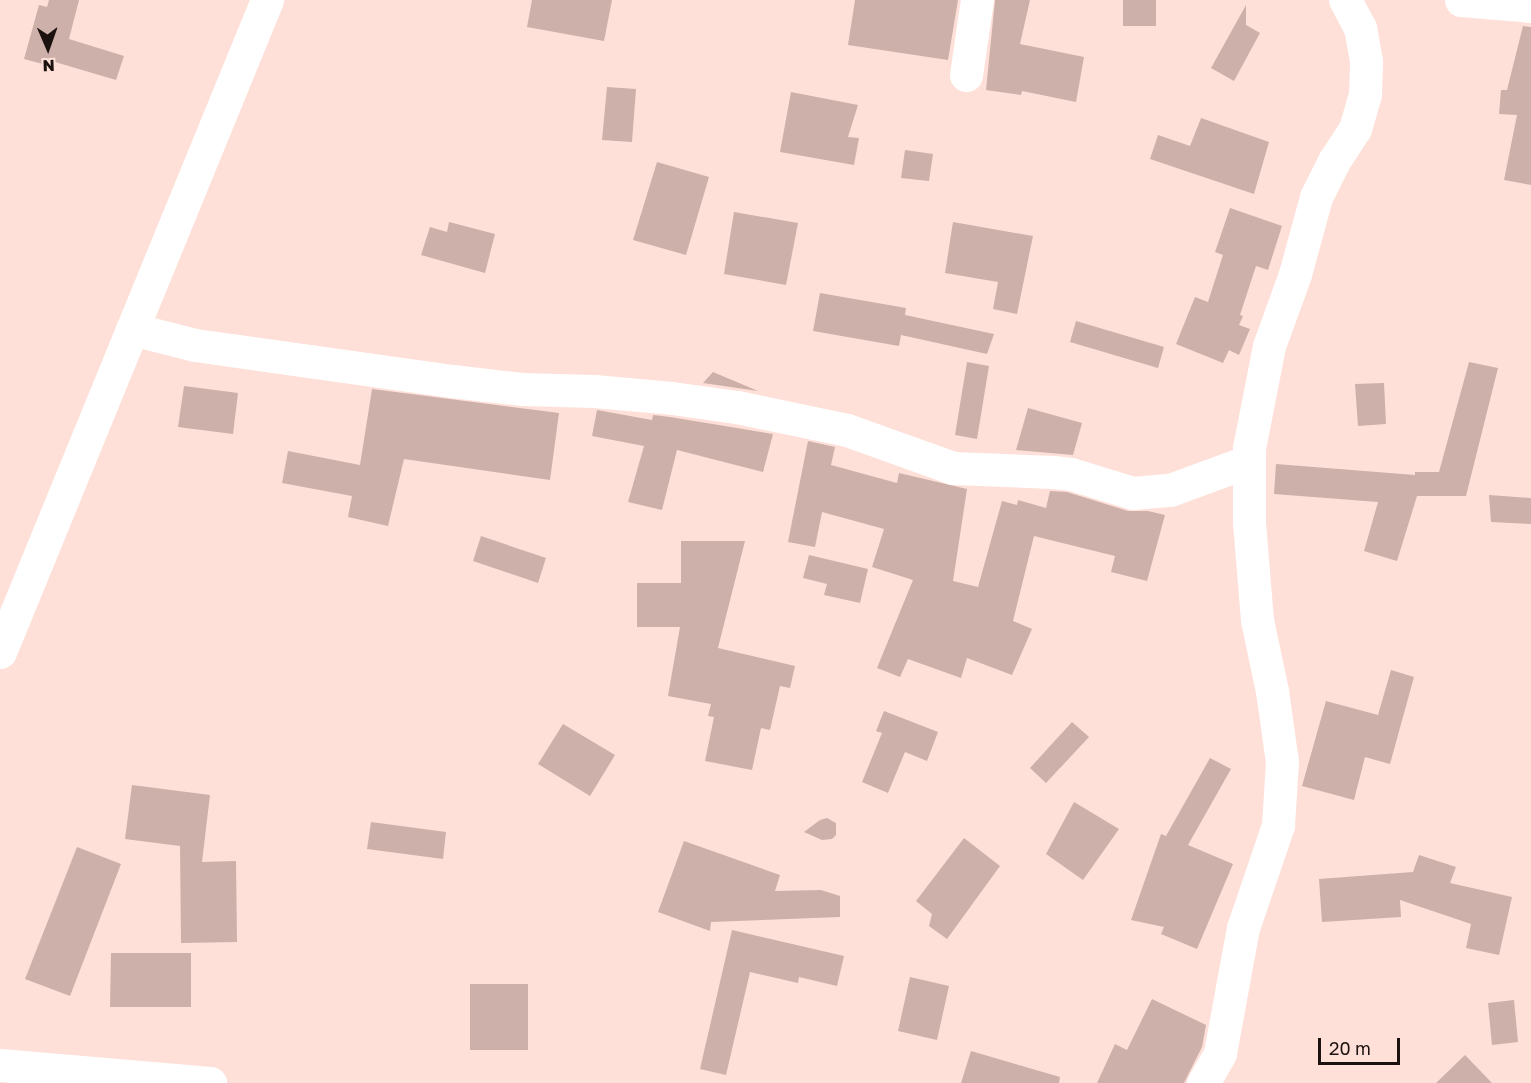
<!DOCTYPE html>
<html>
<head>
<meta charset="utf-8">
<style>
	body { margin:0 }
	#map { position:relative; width:1531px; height:1083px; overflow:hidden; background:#fee0d8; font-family:"Golos Text",sans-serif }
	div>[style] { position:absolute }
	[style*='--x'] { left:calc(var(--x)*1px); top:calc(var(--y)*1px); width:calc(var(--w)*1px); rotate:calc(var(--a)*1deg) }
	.building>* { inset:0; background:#ccb0a9 }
	.minor>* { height:33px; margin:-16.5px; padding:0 16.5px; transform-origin:16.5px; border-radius:16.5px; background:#fff }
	span { translate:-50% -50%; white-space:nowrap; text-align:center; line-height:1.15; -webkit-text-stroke:6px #fee0d8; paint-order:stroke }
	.north { position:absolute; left:18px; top:18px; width:60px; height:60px; -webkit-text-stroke:4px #fee0d8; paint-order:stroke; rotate:178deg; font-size:16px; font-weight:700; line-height:24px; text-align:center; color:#1b110e }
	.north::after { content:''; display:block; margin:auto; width:21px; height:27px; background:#1b110e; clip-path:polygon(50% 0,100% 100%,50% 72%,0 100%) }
	.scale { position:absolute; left:1318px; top:1038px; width:82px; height:27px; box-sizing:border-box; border:3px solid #1b110e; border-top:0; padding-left:8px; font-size:18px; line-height:21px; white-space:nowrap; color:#1b110e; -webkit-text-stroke:4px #fee0d8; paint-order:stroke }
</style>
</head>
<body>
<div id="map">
	<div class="building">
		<i style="clip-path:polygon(49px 0,79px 0,69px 39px,124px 56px,116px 80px,55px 62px,54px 67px,24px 59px,39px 5px,47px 7px)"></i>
		<i style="clip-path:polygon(532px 0,612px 0,604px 41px,527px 27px)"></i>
		<i style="clip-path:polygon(855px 0,958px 0,948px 60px,848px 45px)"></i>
		<i style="clip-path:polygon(995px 0,1030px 0,1020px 44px,1084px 57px,1076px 102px,1022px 91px,1021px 95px,986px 90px)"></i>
		<i style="clip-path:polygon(1123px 0,1156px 0,1156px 26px,1123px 26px)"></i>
		<i style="clip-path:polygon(1246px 5px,1246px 25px,1260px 33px,1234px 81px,1211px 68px)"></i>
		<i style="clip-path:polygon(1523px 26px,1531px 27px,1531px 185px,1504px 180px,1517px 115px,1499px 114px,1501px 90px,1507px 90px)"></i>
		<i style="clip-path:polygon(607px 87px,636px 89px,632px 142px,602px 140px)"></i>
		<i style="clip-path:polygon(791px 92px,858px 105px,848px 137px,859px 138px,854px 165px,780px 152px)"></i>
		<i style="clip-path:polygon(1201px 118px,1269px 142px,1254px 194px,1150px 159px,1158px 135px,1190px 146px)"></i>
		<i style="clip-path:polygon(905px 150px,933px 154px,929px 181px,901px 178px)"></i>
		<i style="clip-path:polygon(657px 162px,709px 177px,686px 255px,633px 240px)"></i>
		<i style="clip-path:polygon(1230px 208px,1282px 226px,1268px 270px,1256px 266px,1240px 315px,1243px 316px,1239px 325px,1250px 329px,1239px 355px,1229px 350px,1223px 363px,1176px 344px,1195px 297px,1208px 302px,1223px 255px,1215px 252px)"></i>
		<i style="clip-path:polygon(734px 212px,798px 223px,786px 285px,724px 274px)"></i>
		<i style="clip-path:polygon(449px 222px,495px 234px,485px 273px,421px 255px,430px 227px,447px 232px)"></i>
		<i style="clip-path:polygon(953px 222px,1033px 236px,1017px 314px,993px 309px,998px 282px,945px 273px)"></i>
		<i style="clip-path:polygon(820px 293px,906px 308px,905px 315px,994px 334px,987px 354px,901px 335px,899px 346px,813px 331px)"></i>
		<i style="clip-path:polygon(1076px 321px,1164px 347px,1158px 368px,1070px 342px)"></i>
		<i style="clip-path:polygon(967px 362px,989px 366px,977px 439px,955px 435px)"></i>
		<i style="clip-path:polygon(1469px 362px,1498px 368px,1466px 496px,1417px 496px,1397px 561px,1364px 551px,1378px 502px,1274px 494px,1276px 464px,1415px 475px,1415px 472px,1439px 472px)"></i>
		<i style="clip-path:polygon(713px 372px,758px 391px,703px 383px)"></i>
		<i style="clip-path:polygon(1384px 383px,1386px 424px,1358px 426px,1355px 384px)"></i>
		<i style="clip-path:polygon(184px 386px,238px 393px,233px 434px,178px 427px)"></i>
		<i style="clip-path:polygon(372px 389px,559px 413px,550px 480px,404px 459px,388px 526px,348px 517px,352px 496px,282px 483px,288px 451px,360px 465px)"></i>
		<i style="clip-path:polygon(1028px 408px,1082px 423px,1073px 455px,1016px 450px)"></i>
		<i style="clip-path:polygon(597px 410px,652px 420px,653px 415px,670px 417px,773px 434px,763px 472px,677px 450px,662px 510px,628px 502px,644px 446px,592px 436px)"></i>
		<i style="clip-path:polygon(808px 441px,835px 447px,831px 465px,897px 483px,899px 473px,967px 489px,953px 581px,978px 587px,1002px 501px,1017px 505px,1018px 500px,1046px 508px,1050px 491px,1067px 492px,1128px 511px,1148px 511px,1165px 515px,1147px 581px,1111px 572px,1115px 556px,1034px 536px,1013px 621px,1032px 629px,1012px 675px,967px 658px,961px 678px,908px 659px,900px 677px,877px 668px,913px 580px,872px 567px,884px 529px,822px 512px,815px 547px,788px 542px)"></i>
		<i style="clip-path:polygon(1489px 495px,1531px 498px,1531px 524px,1491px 522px)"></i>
		<i style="clip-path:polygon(481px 536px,546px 558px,538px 583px,473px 561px)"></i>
		<i style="clip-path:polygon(681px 541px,745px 541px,718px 648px,795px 666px,790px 688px,780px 686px,770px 730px,761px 728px,752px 770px,705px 761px,714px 717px,708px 716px,711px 704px,668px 696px,680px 627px,637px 627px,637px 583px,681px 583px)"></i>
		<i style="clip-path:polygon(809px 555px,868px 569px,860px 603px,824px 595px,827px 584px,803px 578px)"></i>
		<i style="clip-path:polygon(1391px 670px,1414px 677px,1390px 764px,1365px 757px,1354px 800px,1302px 786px,1326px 701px,1378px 715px)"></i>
		<i style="clip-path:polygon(884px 711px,938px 732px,927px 761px,905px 752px,888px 793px,862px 782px,882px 733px,876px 731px)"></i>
		<i style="clip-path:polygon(1072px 722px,1089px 737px,1046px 783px,1030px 768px)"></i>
		<i style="clip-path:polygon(563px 724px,615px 755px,590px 796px,538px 764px)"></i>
		<i style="clip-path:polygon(1210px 758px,1231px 769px,1188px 845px,1233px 864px,1197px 949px,1161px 934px,1164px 927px,1131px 920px,1161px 834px,1166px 836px)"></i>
		<i style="clip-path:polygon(132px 785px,210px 795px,202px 862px,236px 861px,237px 942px,181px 943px,180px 846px,125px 839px)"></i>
		<i style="clip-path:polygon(1074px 802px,1119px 829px,1083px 880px,1046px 854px)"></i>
		<i style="clip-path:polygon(827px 818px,836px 823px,836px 835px,832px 839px,822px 840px,804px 832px,820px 820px)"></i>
		<i style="clip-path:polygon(371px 822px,446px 832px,443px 859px,367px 849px)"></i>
		<i style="clip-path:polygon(964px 838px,1000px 866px,947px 939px,929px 926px,932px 914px,916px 901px)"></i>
		<i style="clip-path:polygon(684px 841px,780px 875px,775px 891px,821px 890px,840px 896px,840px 917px,711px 922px,710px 931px,658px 912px)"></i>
		<i style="clip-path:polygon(77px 847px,121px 864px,70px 996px,25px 979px)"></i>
		<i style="clip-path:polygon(1419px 855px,1456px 867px,1450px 883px,1512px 897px,1499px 955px,1466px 948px,1471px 924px,1400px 900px,1401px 917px,1322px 922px,1319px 879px,1413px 872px)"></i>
		<i style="clip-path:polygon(732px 930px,844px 956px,837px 986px,799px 977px,798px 983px,750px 972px,726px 1075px,700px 1069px)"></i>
		<i style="clip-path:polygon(111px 953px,191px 953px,191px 1007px,110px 1007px)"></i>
		<i style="clip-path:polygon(910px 977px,949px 986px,937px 1040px,898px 1031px)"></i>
		<i style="clip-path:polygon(470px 984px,528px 984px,528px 1050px,470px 1050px)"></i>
		<i style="clip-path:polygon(1152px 999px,1206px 1025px,1202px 1047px,1184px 1083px,1097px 1083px,1115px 1044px,1127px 1050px)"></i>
		<i style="clip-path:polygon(1514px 1000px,1518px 1042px,1492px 1045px,1488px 1003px)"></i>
		<i style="clip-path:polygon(971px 1051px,1060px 1077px,1059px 1083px,961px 1083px)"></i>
		<i style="clip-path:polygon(1465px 1055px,1492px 1083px,1436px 1083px)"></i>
	</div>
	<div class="minor">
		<i style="--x:1461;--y:0;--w:70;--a:4.9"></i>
		<i style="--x:966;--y:75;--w:76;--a:-81.7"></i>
		<i style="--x:132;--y:329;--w:65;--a:14.3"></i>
		<i style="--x:195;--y:345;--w:260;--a:8"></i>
		<i style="--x:452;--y:381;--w:70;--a:6.5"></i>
		<i style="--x:522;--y:389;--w:72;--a:1.6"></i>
		<i style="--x:594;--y:391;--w:78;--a:5.1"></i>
		<i style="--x:672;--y:398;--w:66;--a:7.9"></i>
		<i style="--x:737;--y:407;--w:112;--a:11.8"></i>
		<i style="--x:847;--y:430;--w:113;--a:19.7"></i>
		<i style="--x:953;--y:468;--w:100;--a:2.3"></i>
		<i style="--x:1053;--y:472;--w:18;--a:6"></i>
		<i style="--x:1071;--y:474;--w:65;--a:17"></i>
		<i style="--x:1133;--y:493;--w:37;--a:-5"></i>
		<i style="--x:1170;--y:490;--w:84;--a:-20.2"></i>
		<i style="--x:0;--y:652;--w:705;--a:-67.73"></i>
		<i style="--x:0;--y:1065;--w:211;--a:4.9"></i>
		<i style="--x:1203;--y:1083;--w:34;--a:-60"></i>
		<i style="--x:1220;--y:1053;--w:127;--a:-79.6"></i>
		<i style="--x:1243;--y:928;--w:109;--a:-71.2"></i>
		<i style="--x:1278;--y:825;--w:63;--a:-86.4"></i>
		<i style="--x:1282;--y:762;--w:72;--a:-98"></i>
		<i style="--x:1272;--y:691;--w:73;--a:-101.9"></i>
		<i style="--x:1257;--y:620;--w:98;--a:-94.7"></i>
		<i style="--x:1249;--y:522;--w:74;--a:-90"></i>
		<i style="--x:1249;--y:448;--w:104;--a:-78.9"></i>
		<i style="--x:1269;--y:346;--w:77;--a:-70.1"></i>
		<i style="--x:1295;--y:274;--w:80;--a:-74.7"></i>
		<i style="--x:1316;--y:197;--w:40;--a:-63.4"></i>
		<i style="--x:1334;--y:161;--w:38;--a:-57"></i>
		<i style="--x:1355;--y:129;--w:36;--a:-74"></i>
		<i style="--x:1365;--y:94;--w:33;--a:-88"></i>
		<i style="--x:1366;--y:61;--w:34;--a:-100"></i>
		<i style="--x:1360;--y:28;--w:32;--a:-118"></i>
	</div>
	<div class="north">N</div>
	<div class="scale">20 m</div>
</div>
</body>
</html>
